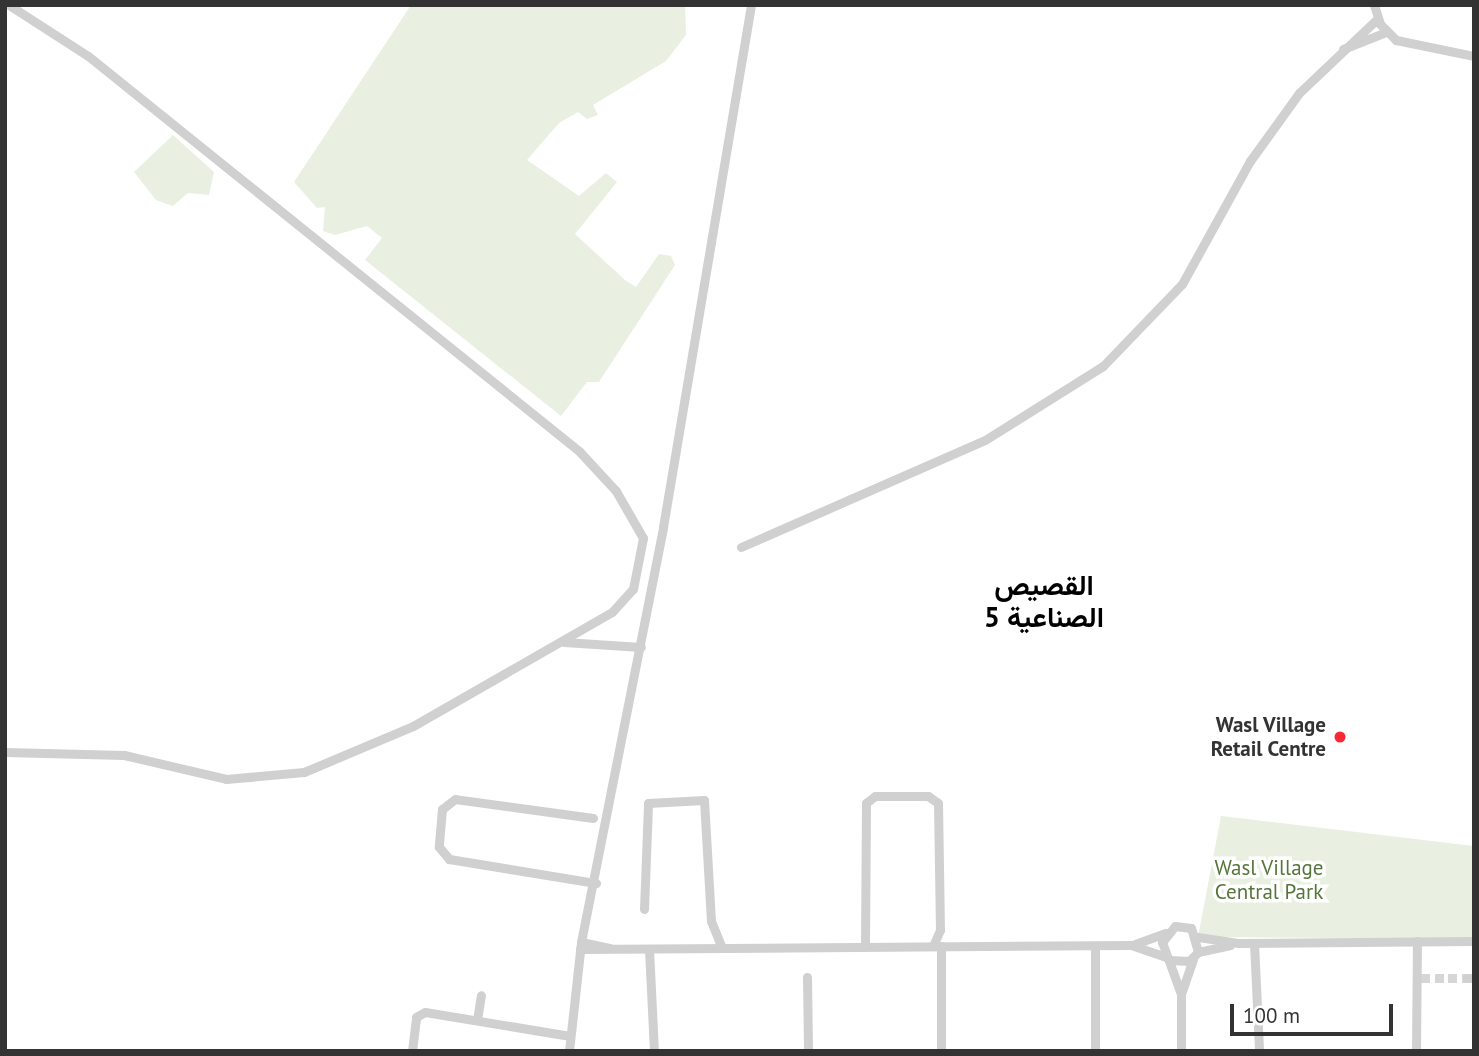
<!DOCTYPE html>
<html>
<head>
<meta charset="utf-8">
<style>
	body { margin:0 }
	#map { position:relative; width:1479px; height:1056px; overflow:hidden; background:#fff; font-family:"PT Sans",Vazirmatn,sans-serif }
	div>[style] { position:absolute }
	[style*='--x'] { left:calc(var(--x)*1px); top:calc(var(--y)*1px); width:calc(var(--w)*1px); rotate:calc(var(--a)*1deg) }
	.green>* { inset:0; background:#e9f0e1 }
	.street-tunnel>* { height:9px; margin-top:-4.5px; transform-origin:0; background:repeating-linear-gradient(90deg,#d6d6d6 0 9px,transparent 0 13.5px) }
	.street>* { height:9px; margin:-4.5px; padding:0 4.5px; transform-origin:4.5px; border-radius:4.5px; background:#d0d0d0 }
	.dots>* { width:19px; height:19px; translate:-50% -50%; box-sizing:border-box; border:4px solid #fff; border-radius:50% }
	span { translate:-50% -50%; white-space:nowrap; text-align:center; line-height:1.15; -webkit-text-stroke:7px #fff; paint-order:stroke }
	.poi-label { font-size:21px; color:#333; font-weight:700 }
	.right { translate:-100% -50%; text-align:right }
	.park-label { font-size:21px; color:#55753a }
	.district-label { font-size:28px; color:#000; font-weight:700 }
	.frame { position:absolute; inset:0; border:7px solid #333; pointer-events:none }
	.scale { position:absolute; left:1230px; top:1004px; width:163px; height:32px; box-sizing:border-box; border:4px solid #333; border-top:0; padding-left:9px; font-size:21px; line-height:24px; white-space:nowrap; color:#333; -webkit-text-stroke:5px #fff; paint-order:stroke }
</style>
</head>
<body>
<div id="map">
	<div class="green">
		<i style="clip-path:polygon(411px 5px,685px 5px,686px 35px,666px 61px,593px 105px,598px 115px,587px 119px,578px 112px,559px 123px,527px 160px,579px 196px,606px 173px,617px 182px,575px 234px,625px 280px,636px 287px,659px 254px,671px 256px,675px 265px,599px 382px,587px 382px,561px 416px,365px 260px,382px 238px,367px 226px,335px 235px,323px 231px,325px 207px,317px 208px,294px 182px)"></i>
		<i style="clip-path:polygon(173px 135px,214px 172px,209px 195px,188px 193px,173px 206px,156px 200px,134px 172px)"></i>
		<i style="clip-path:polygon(1221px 816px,1474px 846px,1474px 939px,1198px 937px)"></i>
	</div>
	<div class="street-tunnel">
		<i style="--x:1421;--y:978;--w:46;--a:0"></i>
	</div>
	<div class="street">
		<i style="--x:1374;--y:5;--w:20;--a:72"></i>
		<i style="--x:1380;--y:24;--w:23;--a:45"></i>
		<i style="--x:1396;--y:40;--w:80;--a:11.6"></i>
		<i style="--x:1343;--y:49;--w:46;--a:-21.6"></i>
		<i style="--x:741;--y:547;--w:266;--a:-23.7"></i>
		<i style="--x:985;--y:440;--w:139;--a:-32.1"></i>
		<i style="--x:1103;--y:366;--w:114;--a:-46.1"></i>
		<i style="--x:1182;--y:284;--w:141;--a:-61.1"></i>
		<i style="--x:1250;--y:161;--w:84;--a:-54.2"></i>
		<i style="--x:1299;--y:93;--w:108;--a:-43.5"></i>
		<i style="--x:564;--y:642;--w:77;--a:3.7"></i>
		<i style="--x:5;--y:752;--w:119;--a:1.4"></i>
		<i style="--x:124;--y:755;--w:105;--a:13.2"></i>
		<i style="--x:226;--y:779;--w:78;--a:-5.1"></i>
		<i style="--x:304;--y:772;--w:118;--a:-22.9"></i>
		<i style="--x:413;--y:726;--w:229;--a:-29.8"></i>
		<i style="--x:612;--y:612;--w:31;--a:-48"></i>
		<i style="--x:633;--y:589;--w:52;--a:-78.9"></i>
		<i style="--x:643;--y:538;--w:54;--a:-119.9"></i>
		<i style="--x:616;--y:491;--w:54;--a:-132.8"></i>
		<i style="--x:579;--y:451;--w:630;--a:-141.18"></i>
		<i style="--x:88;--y:56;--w:94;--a:-147.2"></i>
		<i style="--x:593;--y:818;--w:139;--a:-172.2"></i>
		<i style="--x:455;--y:799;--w:16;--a:142"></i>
		<i style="--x:442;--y:809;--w:38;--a:95"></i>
		<i style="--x:439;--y:847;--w:16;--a:50"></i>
		<i style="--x:449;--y:859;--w:149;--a:9.3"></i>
		<i style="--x:644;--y:909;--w:106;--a:-87.8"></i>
		<i style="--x:648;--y:803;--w:56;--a:-3.1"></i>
		<i style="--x:704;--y:800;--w:121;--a:86.7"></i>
		<i style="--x:711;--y:921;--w:29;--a:68"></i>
		<i style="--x:1198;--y:937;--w:40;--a:8.5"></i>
		<i style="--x:1238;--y:943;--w:236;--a:-0.5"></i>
		<i style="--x:581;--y:942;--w:30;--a:12"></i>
		<i style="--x:1254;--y:943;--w:108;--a:87.3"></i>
		<i style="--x:1135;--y:944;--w:33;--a:-20"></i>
		<i style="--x:1095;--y:946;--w:105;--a:90"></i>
		<i style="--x:865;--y:947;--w:144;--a:-89.6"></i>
		<i style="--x:866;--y:803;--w:11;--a:-38"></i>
		<i style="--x:875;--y:796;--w:53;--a:0"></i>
		<i style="--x:928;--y:796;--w:12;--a:35"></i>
		<i style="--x:938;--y:803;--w:127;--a:89.1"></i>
		<i style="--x:940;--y:930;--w:17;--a:114"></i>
		<i style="--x:580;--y:949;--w:551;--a:-0.42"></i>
		<i style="--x:1131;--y:945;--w:37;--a:19"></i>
		<i style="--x:649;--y:949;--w:102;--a:87.2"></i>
		<i style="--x:1198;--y:952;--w:33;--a:-12"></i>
		<i style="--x:1170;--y:960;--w:19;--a:3"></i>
		<i style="--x:1189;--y:961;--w:13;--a:-45"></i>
		<i style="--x:1198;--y:952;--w:25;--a:-106"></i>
		<i style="--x:1191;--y:928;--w:16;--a:-173"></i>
		<i style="--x:1175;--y:926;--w:21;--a:129"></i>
		<i style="--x:1162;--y:942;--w:55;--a:69.9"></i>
		<i style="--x:807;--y:977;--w:74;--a:89.2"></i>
		<i style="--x:1467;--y:978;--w:7;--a:0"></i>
		<i style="--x:477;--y:1020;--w:25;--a:-81"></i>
		<i style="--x:412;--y:1051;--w:34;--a:-83"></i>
		<i style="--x:416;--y:1017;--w:10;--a:-29"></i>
		<i style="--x:425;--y:1012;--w:147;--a:9.4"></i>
		<i style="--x:569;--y:1051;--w:110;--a:-83.7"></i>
		<i style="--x:581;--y:942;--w:423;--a:-78.8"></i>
		<i style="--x:663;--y:527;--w:529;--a:-80.43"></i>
		<i style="--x:941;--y:1051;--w:105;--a:-90"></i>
		<i style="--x:1181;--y:1051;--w:57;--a:-90"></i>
		<i style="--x:1181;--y:994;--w:37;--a:-71"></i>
		<i style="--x:1416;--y:1051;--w:110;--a:-89.5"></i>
	</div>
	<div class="dots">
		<i style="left:1340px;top:737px;background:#f62935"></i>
	</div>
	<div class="poi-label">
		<span class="right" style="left:1326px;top:737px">Wasl Village<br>Retail Centre</span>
	</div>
	<div class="park-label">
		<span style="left:1269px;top:880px">Wasl Village<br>Central Park</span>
	</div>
	<div class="district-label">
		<span style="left:1044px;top:601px">القصيص<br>الصناعية 5</span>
	</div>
	<div class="frame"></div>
	<div class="scale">100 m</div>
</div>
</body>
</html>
